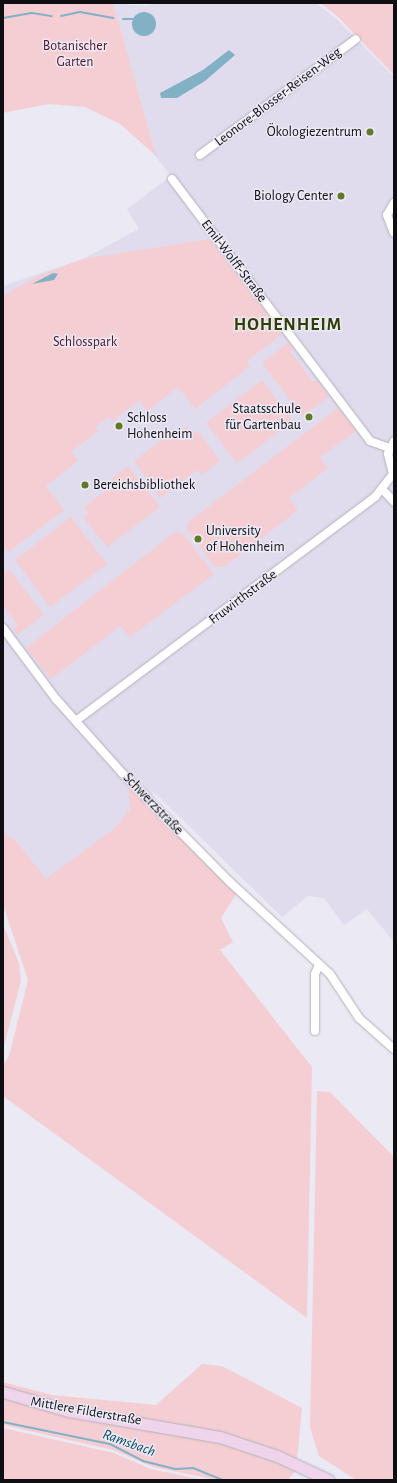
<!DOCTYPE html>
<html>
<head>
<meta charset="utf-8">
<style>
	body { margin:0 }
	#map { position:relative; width:397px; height:1483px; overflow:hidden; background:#ebe9f4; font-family:"Alegreya Sans",sans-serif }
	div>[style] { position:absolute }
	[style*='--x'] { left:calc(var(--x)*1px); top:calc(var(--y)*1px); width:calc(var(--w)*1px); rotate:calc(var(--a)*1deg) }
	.built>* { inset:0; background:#e0dbed }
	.green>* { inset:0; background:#f5ced4 }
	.water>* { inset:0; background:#82b1c6 }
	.round { border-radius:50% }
	.stream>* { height:2px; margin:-1px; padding:0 1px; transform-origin:1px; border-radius:1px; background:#82b1c6 }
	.roads { filter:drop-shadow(0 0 1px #b4b1bb) drop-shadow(0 0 1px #b4b1bb) }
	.street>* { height:8px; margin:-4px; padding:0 4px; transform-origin:4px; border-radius:4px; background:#fff }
	.secondary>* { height:11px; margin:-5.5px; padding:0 5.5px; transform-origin:5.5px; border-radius:5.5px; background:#f0d4ec }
	.dots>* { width:11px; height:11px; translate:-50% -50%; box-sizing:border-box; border:2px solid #ebe9f4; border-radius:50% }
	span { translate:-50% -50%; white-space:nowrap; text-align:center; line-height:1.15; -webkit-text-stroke:3px #ebe9f4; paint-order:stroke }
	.park-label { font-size:14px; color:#511627 }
	.street-label { font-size:14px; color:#0f0e12 }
	.poi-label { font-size:14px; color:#0f0e12 }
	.right { translate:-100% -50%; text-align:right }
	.left { translate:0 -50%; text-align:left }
	.water-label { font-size:15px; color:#0f4e65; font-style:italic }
	.district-label { font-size:18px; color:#303e04; font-weight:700; letter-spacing:1px }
	.frame { position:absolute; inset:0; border:4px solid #0f0e12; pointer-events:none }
</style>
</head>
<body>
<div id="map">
	<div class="built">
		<i style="clip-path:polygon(113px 3px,145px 6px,158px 3px,316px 3px,337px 19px,394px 77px,394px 942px,367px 909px,344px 925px,324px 898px,308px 896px,282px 917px,154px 792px,138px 819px,51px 887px,16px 841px,3px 832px,3px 286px,83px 259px,139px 229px,127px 209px,171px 176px,153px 153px)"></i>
	</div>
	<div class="green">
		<i style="clip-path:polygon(3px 3px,113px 3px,156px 156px,120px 124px,85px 107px,49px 104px,3px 113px)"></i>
		<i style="clip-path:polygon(320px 3px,394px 3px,394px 75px,338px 17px)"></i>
		<i style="clip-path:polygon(210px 239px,282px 334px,247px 361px,250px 366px,195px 409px,178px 387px,147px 411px,139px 401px,112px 421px,109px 417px,95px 427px,98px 431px,71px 452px,78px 461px,46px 486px,64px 510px,8px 552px,3px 548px,3px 296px,38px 276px,83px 259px)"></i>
		<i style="clip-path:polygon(289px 342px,293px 348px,290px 351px,313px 382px,317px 380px,329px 396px,303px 417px,262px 363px)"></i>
		<i style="clip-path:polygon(262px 380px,293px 421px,237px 463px,206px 423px)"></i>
		<i style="clip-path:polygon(338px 408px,356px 431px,320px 457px,328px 468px,289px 498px,298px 510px,224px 567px,215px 567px,187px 530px,188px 522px)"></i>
		<i style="clip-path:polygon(187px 426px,193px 434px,198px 431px,220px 461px,202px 475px,197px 470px,160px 498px,134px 461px,167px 436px,169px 438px)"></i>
		<i style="clip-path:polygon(128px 466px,160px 507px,107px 547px,83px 517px,88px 513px,84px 507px,105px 491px,102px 486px)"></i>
		<i style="clip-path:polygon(71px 517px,107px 564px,50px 607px,15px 560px)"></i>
		<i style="clip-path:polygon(175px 532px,183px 534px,214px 574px,130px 637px,120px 626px,51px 679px,26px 648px)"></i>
		<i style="clip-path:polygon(9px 569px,44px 615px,17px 635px,13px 629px,18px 625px,3px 607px,3px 574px)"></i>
		<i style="clip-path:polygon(128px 784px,237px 893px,221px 918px,233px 942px,220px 950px,312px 1067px,307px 1318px,3px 1096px,3px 1065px,9px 1056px,28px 980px,3px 905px,3px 832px,16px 841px,46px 879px,115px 828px,130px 809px)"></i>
		<i style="clip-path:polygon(3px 924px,19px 963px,21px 981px,3px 1050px)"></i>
		<i style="clip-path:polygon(317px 1091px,330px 1092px,394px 1157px,394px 1480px,356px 1480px,319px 1456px,310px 1427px)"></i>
		<i style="clip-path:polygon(202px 1364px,222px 1366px,302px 1408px,296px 1470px,288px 1480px,216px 1480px,153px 1467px,113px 1450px,3px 1425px,3px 1382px,52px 1395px,156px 1405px)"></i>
		<i style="clip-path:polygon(3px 1428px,114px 1453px,151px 1469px,204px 1480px,3px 1480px)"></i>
	</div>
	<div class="water">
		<i class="round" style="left:132px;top:12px;width:24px;height:24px"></i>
		<i style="clip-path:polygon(229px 50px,235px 55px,205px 81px,177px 98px,161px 98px,160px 93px,203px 70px)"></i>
		<i style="clip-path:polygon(53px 273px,58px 274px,54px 280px,32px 284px)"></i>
	</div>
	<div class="stream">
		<i style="--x:61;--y:16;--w:19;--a:-12"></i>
		<i style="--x:80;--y:12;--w:34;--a:10"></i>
		<i style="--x:3;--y:18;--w:29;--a:-10"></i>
		<i style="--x:32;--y:13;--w:20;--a:9"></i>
		<i style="--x:123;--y:19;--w:10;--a:0"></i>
		<i style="--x:3;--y:1422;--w:109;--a:11.6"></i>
		<i style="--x:110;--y:1444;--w:37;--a:27"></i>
		<i style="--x:143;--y:1461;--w:34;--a:14"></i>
		<i style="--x:176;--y:1469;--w:17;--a:-3"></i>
		<i style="--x:193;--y:1468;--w:31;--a:22"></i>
	</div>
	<div class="roads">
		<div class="street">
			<i style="--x:200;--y:155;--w:194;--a:-36.6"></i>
			<i style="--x:172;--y:179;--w:328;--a:52.9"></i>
			<i style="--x:370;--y:441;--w:20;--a:20"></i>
			<i style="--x:394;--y:203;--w:14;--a:120"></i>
			<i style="--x:387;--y:215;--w:19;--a:69"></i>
			<i style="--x:383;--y:490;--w:16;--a:47"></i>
			<i style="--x:3;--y:628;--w:89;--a:53.3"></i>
			<i style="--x:56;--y:699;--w:101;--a:48.2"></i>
			<i style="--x:123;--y:774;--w:153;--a:45.3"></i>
			<i style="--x:231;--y:883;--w:134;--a:42.6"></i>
			<i style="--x:330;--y:974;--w:53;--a:56.6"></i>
			<i style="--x:359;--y:1018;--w:47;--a:41.5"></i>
			<i style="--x:77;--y:720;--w:372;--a:-36.8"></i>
			<i style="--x:375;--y:497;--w:29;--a:-52"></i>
			<i style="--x:393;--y:474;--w:21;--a:-104"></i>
			<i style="--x:388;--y:454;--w:14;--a:-65"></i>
			<i style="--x:315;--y:1031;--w:57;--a:-90"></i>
			<i style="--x:315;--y:974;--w:10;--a:-66"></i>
		</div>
		<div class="secondary">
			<i style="--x:3;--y:1392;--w:69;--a:16.1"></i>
			<i style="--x:69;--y:1411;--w:153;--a:9.8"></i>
			<i style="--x:220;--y:1437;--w:60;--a:18.4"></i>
			<i style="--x:277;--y:1456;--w:57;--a:24.8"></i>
		</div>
	</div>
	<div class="dots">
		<i style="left:370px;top:132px;background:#627829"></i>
		<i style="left:341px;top:196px;background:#627829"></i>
		<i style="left:309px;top:417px;background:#627829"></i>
		<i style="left:119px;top:426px;background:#627829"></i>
		<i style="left:85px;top:485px;background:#627829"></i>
		<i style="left:198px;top:539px;background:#627829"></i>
	</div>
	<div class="park-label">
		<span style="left:75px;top:54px">Botanischer<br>Garten</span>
		<span style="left:85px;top:342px">Schlosspark</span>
	</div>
	<div class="street-label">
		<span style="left:278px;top:97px;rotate:-37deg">Leonore-Blosser-Reisen-Weg</span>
		<span style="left:234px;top:261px;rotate:53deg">Emil-Wolff-Straße</span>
		<span style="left:243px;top:597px;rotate:-37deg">Fruwirthstraße</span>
		<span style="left:153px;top:804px;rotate:46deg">Schwerzstraße</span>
		<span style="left:86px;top:1411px;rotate:10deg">Mittlere Filderstraße</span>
	</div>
	<div class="poi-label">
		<span class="right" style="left:362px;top:132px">Ökologiezentrum</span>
		<span class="right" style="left:333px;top:196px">Biology Center</span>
		<span class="right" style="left:301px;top:417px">Staatsschule<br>für Gartenbau</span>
		<span class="left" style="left:127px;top:426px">Schloss<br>Hohenheim</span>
		<span class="left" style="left:93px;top:485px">Bereichsbibliothek</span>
		<span class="left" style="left:206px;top:539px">University<br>of Hohenheim</span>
	</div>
	<div class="water-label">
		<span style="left:129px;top:1443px;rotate:20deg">Ramsbach</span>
	</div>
	<div class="district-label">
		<span style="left:288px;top:325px">HOHENHEIM</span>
	</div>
	<div class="frame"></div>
</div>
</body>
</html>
